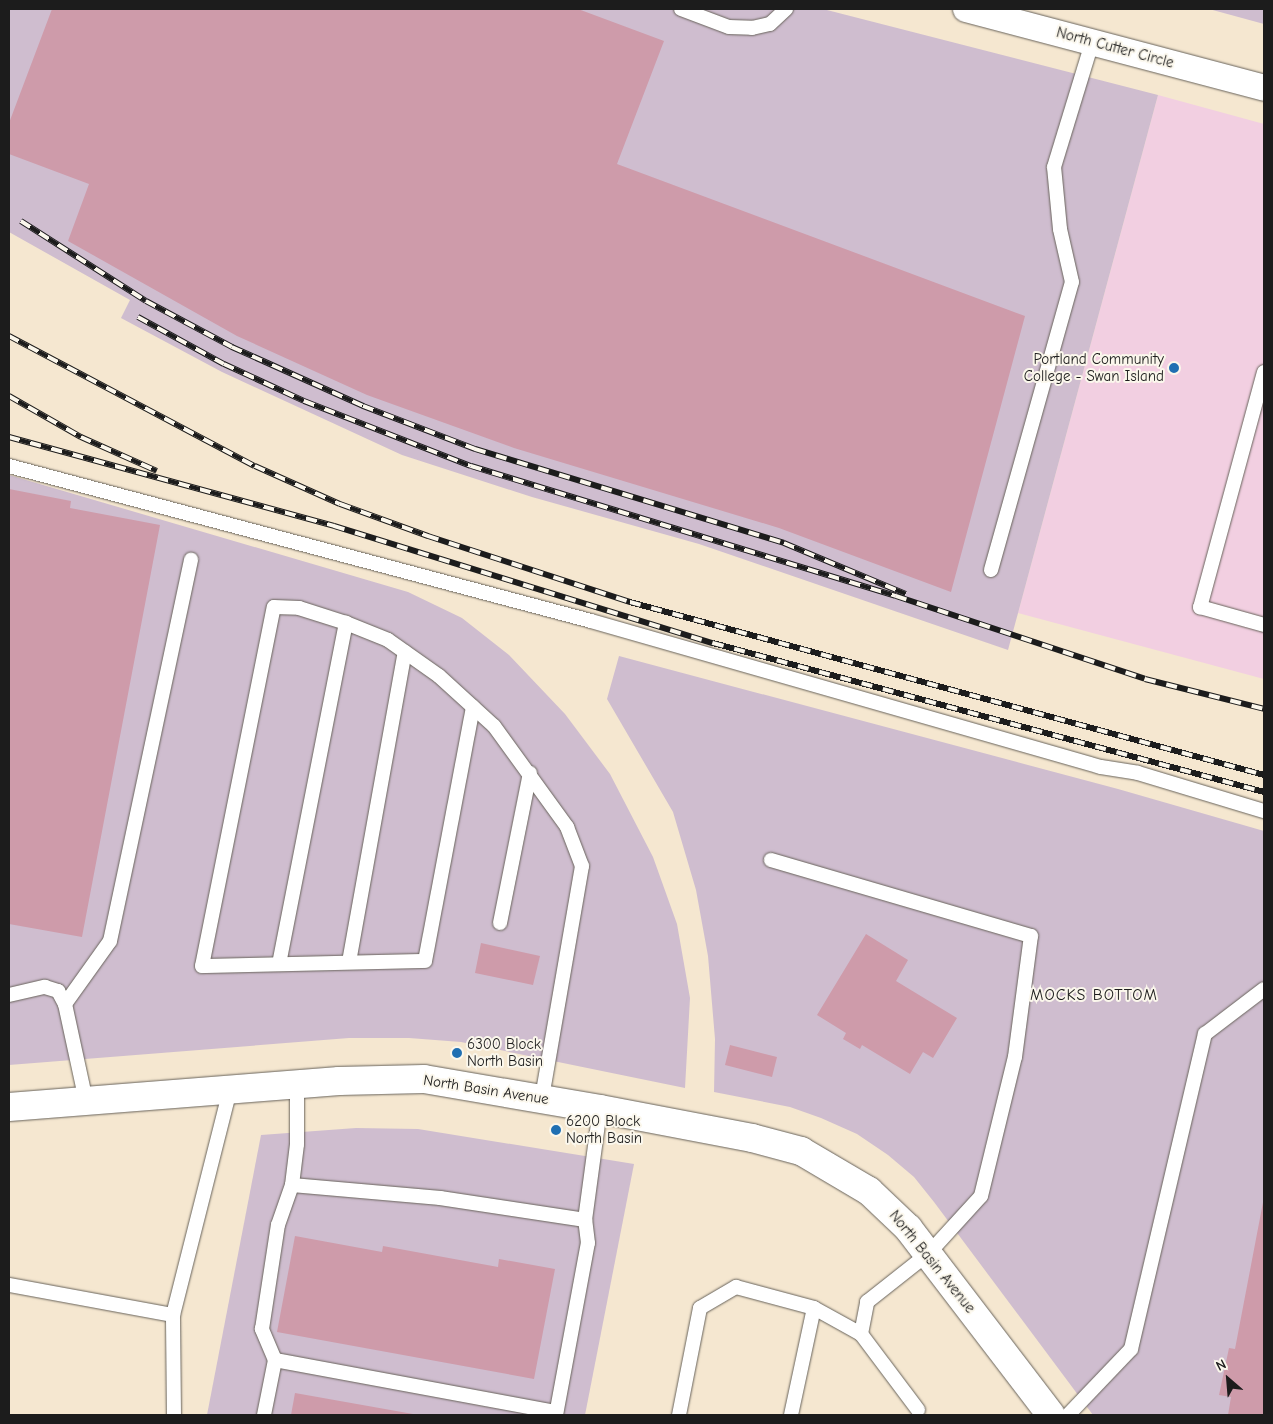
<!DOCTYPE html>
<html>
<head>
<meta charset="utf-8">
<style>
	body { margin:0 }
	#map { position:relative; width:1273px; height:1424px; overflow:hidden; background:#f5e7d0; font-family:"Comic Neue",sans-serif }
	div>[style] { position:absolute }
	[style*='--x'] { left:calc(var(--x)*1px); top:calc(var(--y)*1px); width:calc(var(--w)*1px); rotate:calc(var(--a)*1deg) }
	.built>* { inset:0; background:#f2cfe1 }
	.industrial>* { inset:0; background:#cfbdcf }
	.building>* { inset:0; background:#ce9baa }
	.roads { filter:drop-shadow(0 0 1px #68635b) drop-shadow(0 0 1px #68635b) }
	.lane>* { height:14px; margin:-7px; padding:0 7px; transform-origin:7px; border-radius:7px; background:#fff }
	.street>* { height:26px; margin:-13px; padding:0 13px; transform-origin:13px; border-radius:13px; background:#fff }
	.secondary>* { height:28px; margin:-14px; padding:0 14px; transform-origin:14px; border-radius:14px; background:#fff }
	.rail>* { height:5.5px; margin-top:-2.75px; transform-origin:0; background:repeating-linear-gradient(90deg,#fbf7ec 0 11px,#1c1c1c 0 22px); box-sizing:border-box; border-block:1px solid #1c1c1c }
	.dots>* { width:14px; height:14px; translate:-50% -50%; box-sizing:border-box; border:2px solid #fbf7ec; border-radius:50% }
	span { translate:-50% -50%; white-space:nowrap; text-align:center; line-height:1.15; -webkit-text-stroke:4px #fbf7ec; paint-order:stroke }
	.street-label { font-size:15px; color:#1c1c1c }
	.poi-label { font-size:15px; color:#1c1c1c }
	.right { translate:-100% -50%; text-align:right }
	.left { translate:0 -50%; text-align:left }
	.neighbourhood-label { font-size:16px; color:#1c1c1c; letter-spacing:1px }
	.frame { position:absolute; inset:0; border:10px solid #1c1c1c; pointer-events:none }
	.north { position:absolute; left:1203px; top:1354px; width:50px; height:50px; -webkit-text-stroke:4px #fbf7ec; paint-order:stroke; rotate:333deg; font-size:14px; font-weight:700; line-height:20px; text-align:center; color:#1c1c1c }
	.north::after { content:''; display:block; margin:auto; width:18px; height:22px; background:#1c1c1c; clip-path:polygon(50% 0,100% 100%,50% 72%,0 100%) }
</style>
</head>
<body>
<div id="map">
	<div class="built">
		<i style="clip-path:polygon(1158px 95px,1264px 124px,1264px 679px,1018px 613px)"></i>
	</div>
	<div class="industrial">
		<i style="clip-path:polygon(9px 9px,823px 9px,1158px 95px,1008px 650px,699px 544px,532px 497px,402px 455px,222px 372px,121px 318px,130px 300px,9px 232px)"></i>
		<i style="clip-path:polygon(1209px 9px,1264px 9px,1264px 24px)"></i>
		<i style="clip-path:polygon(9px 475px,408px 592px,462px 618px,509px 655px,565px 714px,610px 774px,653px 857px,677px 924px,690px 998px,685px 1088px,461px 1042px,409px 1038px,349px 1038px,9px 1065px)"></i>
		<i style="clip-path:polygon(619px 656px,1118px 789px,1264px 831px,1264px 1415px,1093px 1415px,934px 1202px,914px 1177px,888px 1155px,857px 1134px,821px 1118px,790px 1107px,714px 1092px,715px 1039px,708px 956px,696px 890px,673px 812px,607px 699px)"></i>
		<i style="clip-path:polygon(356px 1128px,418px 1129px,634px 1164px,585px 1415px,207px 1415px,261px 1135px)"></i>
	</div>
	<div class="building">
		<i style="clip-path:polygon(52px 9px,578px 9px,664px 41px,617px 164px,1025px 316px,951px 592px,779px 528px,514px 448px,367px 395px,237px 336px,68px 241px,89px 184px,9px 154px,9px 123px)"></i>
		<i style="clip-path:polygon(9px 489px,71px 501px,70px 508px,160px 525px,82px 937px,9px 924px)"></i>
		<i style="clip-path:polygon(866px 934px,908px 960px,896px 981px,957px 1018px,933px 1058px,923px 1052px,910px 1074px,862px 1045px,860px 1049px,843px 1039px,846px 1033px,817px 1015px)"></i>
		<i style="clip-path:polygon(481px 943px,540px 956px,533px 985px,475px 973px)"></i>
		<i style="clip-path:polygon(730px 1045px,777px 1057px,772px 1077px,725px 1065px)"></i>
		<i style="clip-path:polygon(1264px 1197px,1264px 1415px,1228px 1415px,1231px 1397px,1219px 1395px,1229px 1348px,1235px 1349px)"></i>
		<i style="clip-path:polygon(295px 1236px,382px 1252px,383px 1246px,498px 1267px,499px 1259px,555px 1269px,534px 1379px,277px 1332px)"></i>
		<i style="clip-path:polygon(295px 1393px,413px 1414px,413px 1415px,291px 1415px)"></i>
	</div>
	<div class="roads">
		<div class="lane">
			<i style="--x:681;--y:9;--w:51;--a:20.6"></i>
			<i style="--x:729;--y:27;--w:23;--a:2"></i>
			<i style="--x:752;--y:28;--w:18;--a:-13"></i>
			<i style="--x:770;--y:24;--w:22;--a:-43"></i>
			<i style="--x:1264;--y:372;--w:244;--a:105.2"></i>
			<i style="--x:1200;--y:607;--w:66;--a:15.7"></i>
			<i style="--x:9;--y:466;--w:602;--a:14.91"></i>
			<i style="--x:591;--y:621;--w:530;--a:15.98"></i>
			<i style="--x:1101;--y:767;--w:37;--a:9"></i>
			<i style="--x:1138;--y:773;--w:132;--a:16.8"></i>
			<i style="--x:991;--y:570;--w:299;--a:-74.3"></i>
			<i style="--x:1072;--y:282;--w:54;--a:-102.8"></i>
			<i style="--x:1060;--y:229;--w:62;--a:-95.5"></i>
			<i style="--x:1054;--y:167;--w:130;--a:-73"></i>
			<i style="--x:473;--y:707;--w:258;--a:100.7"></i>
			<i style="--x:425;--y:961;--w:223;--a:178.7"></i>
			<i style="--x:202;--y:966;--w:366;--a:-78.7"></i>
			<i style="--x:274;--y:607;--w:25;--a:2"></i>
			<i style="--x:299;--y:608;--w:49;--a:17.7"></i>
			<i style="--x:346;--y:623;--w:45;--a:22"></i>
			<i style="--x:388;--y:640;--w:62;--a:35.2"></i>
			<i style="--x:439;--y:676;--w:74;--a:42.3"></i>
			<i style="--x:494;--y:726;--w:125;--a:54.1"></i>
			<i style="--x:567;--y:827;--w:42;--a:69"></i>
			<i style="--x:582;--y:866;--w:235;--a:99.8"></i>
			<i style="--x:500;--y:923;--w:153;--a:-78.7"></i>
			<i style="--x:349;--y:962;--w:315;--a:-79.8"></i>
			<i style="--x:279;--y:964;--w:348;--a:-78.9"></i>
			<i style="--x:9;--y:995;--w:37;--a:-13"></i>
			<i style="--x:45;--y:987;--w:14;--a:17"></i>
			<i style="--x:58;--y:991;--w:15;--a:62"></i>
			<i style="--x:65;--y:1004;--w:99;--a:77.8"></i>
			<i style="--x:65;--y:1004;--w:77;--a:-54.5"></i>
			<i style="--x:110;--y:941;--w:390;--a:-78"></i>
			<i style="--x:292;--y:1185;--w:149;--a:5"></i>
			<i style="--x:440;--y:1198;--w:147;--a:8.6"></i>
			<i style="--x:9;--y:1285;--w:167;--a:10.4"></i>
			<i style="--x:861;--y:1334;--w:95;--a:53.1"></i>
			<i style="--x:275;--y:1360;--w:286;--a:10.5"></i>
			<i style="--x:174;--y:1415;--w:100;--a:-90.6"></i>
			<i style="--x:173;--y:1315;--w:233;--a:-75.8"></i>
			<i style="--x:264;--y:1415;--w:56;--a:-78.7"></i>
			<i style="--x:275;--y:1360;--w:34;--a:-113"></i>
			<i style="--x:262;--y:1329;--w:105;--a:-81.3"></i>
			<i style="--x:278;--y:1225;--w:42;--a:-70.7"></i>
			<i style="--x:292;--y:1185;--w:41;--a:-83"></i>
			<i style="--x:297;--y:1144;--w:59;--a:-90"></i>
			<i style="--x:556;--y:1415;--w:175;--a:-79.5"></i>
			<i style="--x:588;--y:1243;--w:23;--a:-97"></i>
			<i style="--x:585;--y:1220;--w:112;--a:-82.3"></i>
			<i style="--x:679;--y:1415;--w:109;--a:-78.9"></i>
			<i style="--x:700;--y:1308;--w:42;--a:-30.3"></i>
			<i style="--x:736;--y:1287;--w:81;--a:15.1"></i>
			<i style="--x:814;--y:1308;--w:54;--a:29"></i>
			<i style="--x:861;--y:1334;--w:33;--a:-79"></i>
			<i style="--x:867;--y:1302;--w:79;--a:-38.3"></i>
			<i style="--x:929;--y:1253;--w:77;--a:-47.6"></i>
			<i style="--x:981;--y:1196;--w:143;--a:-76.3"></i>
			<i style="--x:1015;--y:1057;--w:122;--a:-82.5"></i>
			<i style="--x:1031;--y:936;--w:271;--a:-163.7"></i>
			<i style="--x:791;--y:1415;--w:109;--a:-77.9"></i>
			<i style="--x:1068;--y:1415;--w:91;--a:-46.3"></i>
			<i style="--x:1131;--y:1349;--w:324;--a:-76.8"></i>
			<i style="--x:1205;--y:1034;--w:74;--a:-37.3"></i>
		</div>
		<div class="street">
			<i style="--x:966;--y:9;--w:308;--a:14.8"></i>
		</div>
		<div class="secondary">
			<i style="--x:9;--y:1107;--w:331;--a:-4.5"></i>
			<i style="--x:339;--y:1081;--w:85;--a:-1.3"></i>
			<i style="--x:424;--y:1079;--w:179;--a:9.7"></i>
			<i style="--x:600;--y:1109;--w:155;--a:10.8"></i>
			<i style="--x:752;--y:1138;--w:51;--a:14.9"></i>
			<i style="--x:801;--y:1151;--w:79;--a:30.5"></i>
			<i style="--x:869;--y:1191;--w:54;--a:43.5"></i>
			<i style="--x:908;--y:1228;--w:235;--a:52.6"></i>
		</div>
	</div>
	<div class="rail">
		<i style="--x:21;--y:221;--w:148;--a:32.6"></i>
		<i style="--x:146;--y:301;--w:98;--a:28.1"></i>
		<i style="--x:232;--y:347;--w:144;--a:24.2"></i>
		<i style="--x:363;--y:406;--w:120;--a:21"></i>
		<i style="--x:475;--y:449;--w:323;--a:16.9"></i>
		<i style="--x:784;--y:543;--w:132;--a:22.7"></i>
		<i style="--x:138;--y:317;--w:98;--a:28.7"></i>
		<i style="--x:224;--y:364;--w:88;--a:24.8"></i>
		<i style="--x:304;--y:401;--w:179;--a:21.3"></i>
		<i style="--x:471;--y:466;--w:444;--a:17"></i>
		<i style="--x:896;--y:596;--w:262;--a:18.4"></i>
		<i style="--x:1145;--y:679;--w:123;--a:14.1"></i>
		<i style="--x:9;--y:336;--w:278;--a:27.9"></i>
		<i style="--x:255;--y:466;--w:93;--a:24.1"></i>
		<i style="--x:340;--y:504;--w:94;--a:20"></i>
		<i style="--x:428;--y:536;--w:213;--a:18.1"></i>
		<i style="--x:630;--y:602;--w:657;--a:15.26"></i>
		<i style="--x:9;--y:396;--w:83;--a:29.7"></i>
		<i style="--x:81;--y:437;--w:83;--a:24.1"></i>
		<i style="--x:9;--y:437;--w:337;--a:15.3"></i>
		<i style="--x:334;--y:526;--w:397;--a:17.2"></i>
		<i style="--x:713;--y:643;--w:571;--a:15.13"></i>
	</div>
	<div class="dots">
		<i style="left:1174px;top:368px;background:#1f6fb2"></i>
		<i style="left:457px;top:1053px;background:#1f6fb2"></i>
		<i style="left:556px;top:1130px;background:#1f6fb2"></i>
	</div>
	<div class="street-label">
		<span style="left:1115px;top:48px;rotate:15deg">North Cutter Circle</span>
		<span style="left:486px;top:1090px;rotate:9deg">North Basin Avenue</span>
		<span style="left:932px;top:1262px;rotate:51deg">North Basin Avenue</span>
	</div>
	<div class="poi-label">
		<span class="right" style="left:1164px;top:368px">Portland Community<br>College - Swan Island</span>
		<span class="left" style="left:467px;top:1053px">6300 Block<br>North Basin</span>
		<span class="left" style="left:566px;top:1130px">6200 Block<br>North Basin</span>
	</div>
	<div class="neighbourhood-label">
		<span style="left:1094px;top:995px">MOCKS BOTTOM</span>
	</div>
	<div class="frame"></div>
	<div class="north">N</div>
</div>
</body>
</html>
